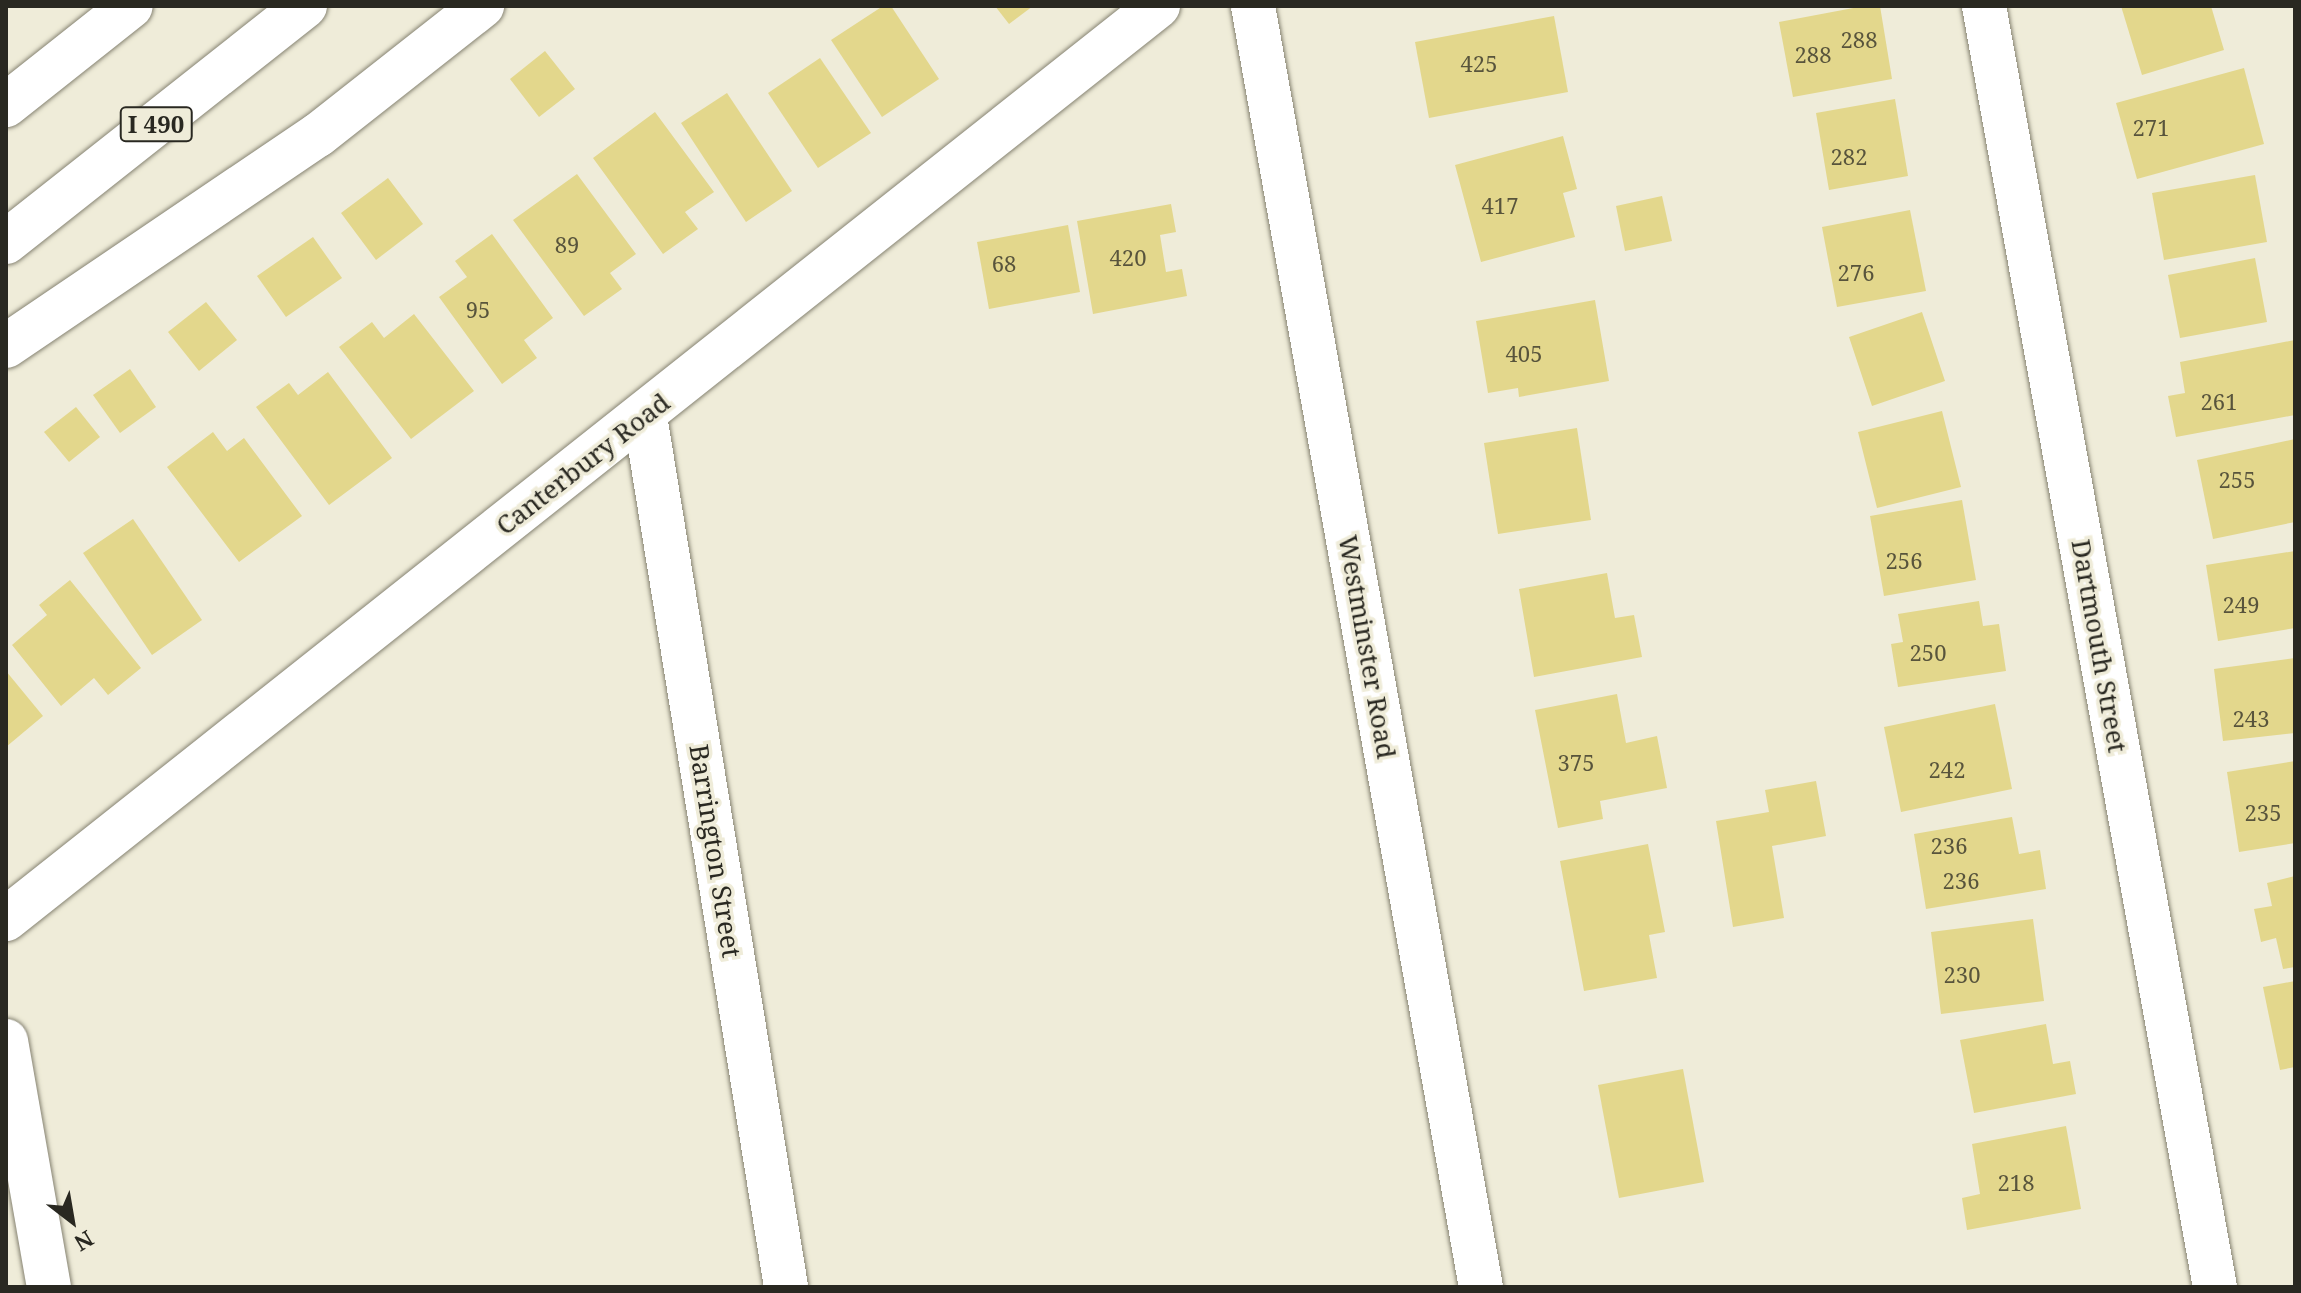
<!DOCTYPE html>
<html>
<head>
<meta charset="utf-8">
<style>
	body { margin:0 }
	#map { position:relative; width:2301px; height:1293px; overflow:hidden; background:#efecd9; font-family:"Noto Serif",serif }
	div>[style] { position:absolute }
	[style*='--x'] { left:calc(var(--x)*1px); top:calc(var(--y)*1px); width:calc(var(--w)*1px); rotate:calc(var(--a)*1deg) }
	.building>* { inset:0; background:#e3d78c }
	.roads { filter:drop-shadow(0 0 2px #868372) drop-shadow(0 0 2px #868372) }
	.minor>* { height:44px; margin:-22px; padding:0 22px; transform-origin:22px; border-radius:22px; background:#fff }
	.highway>* { height:44px; margin:-22px; padding:0 22px; transform-origin:22px; border-radius:22px; background:#fff }
	span { translate:-50% -50%; white-space:nowrap; text-align:center; line-height:1.15; -webkit-text-stroke:7px #efecd9; paint-order:stroke }
	.number-label { font-size:22px; color:#58543c }
	.number-label span { -webkit-text-stroke-width:0 }
	.shield-label span { padding:2px 6px; background:#efecd9; border:2px solid; border-radius:6px; -webkit-text-stroke-width:0 }
	.shield-label { font-size:24px; color:#292821; font-weight:700 }
	.street-label { font-size:26px; color:#292821 }
	.frame { position:absolute; inset:0; border:8px solid #292821; pointer-events:none }
	.north { position:absolute; left:32px; top:1181px; width:80px; height:80px; -webkit-text-stroke:6px #efecd9; paint-order:stroke; rotate:149deg; font-size:22px; font-weight:700; line-height:32px; text-align:center; color:#292821 }
	.north::after { content:''; display:block; margin:auto; width:28px; height:36px; background:#292821; clip-path:polygon(50% 0,100% 100%,50% 72%,0 100%) }
</style>
</head>
<body>
<div id="map">
	<div class="building">
		<i style="clip-path:polygon(883px 6px,891px 6px,939px 79px,882px 117px,831px 40px)"></i>
		<i style="clip-path:polygon(995px 6px,1033px 6px,1009px 24px)"></i>
		<i style="clip-path:polygon(1864px 6px,1880px 6px,1892px 79px,1793px 97px,1779px 22px)"></i>
		<i style="clip-path:polygon(2121px 6px,2211px 6px,2224px 50px,2142px 75px)"></i>
		<i style="clip-path:polygon(1554px 16px,1568px 92px,1429px 118px,1415px 42px)"></i>
		<i style="clip-path:polygon(545px 51px,575px 89px,539px 117px,510px 79px)"></i>
		<i style="clip-path:polygon(820px 58px,871px 133px,818px 168px,768px 93px)"></i>
		<i style="clip-path:polygon(2244px 68px,2264px 144px,2137px 179px,2116px 103px)"></i>
		<i style="clip-path:polygon(727px 93px,792px 191px,746px 222px,681px 123px)"></i>
		<i style="clip-path:polygon(1895px 99px,1908px 176px,1829px 190px,1816px 113px)"></i>
		<i style="clip-path:polygon(655px 112px,714px 192px,685px 212px,698px 229px,663px 254px,593px 158px)"></i>
		<i style="clip-path:polygon(1563px 136px,1577px 189px,1563px 193px,1575px 237px,1481px 262px,1455px 165px)"></i>
		<i style="clip-path:polygon(577px 174px,636px 254px,610px 273px,622px 289px,584px 316px,513px 220px)"></i>
		<i style="clip-path:polygon(2255px 175px,2267px 242px,2164px 260px,2152px 193px)"></i>
		<i style="clip-path:polygon(388px 178px,423px 224px,376px 260px,341px 213px)"></i>
		<i style="clip-path:polygon(1662px 196px,1672px 241px,1625px 251px,1616px 206px)"></i>
		<i style="clip-path:polygon(1171px 204px,1176px 232px,1160px 235px,1166px 272px,1182px 269px,1187px 296px,1093px 314px,1077px 221px)"></i>
		<i style="clip-path:polygon(1910px 210px,1926px 291px,1837px 307px,1822px 227px)"></i>
		<i style="clip-path:polygon(1068px 225px,1080px 292px,989px 309px,977px 242px)"></i>
		<i style="clip-path:polygon(492px 234px,553px 318px,524px 340px,537px 358px,502px 384px,439px 297px,467px 277px,455px 261px)"></i>
		<i style="clip-path:polygon(313px 237px,342px 278px,286px 317px,257px 276px)"></i>
		<i style="clip-path:polygon(2255px 258px,2267px 322px,2180px 338px,2168px 275px)"></i>
		<i style="clip-path:polygon(1595px 300px,1609px 381px,1519px 397px,1518px 388px,1488px 393px,1476px 321px)"></i>
		<i style="clip-path:polygon(206px 302px,237px 340px,199px 371px,168px 332px)"></i>
		<i style="clip-path:polygon(1922px 312px,1945px 381px,1872px 406px,1849px 337px)"></i>
		<i style="clip-path:polygon(414px 314px,474px 391px,411px 439px,339px 347px,372px 322px,384px 338px)"></i>
		<i style="clip-path:polygon(2295px 340px,2295px 415px,2176px 437px,2168px 396px,2185px 393px,2180px 362px)"></i>
		<i style="clip-path:polygon(130px 369px,156px 407px,120px 433px,93px 395px)"></i>
		<i style="clip-path:polygon(328px 372px,392px 458px,329px 505px,256px 407px,289px 383px,298px 395px)"></i>
		<i style="clip-path:polygon(76px 407px,100px 437px,69px 462px,44px 432px)"></i>
		<i style="clip-path:polygon(1942px 411px,1961px 487px,1877px 508px,1858px 432px)"></i>
		<i style="clip-path:polygon(1577px 428px,1591px 520px,1498px 534px,1484px 443px)"></i>
		<i style="clip-path:polygon(213px 432px,227px 451px,244px 438px,302px 516px,239px 562px,167px 467px)"></i>
		<i style="clip-path:polygon(2295px 439px,2295px 522px,2213px 539px,2197px 460px)"></i>
		<i style="clip-path:polygon(1962px 500px,1976px 580px,1884px 596px,1870px 516px)"></i>
		<i style="clip-path:polygon(133px 519px,202px 620px,152px 655px,83px 553px)"></i>
		<i style="clip-path:polygon(2295px 551px,2295px 628px,2218px 641px,2206px 565px)"></i>
		<i style="clip-path:polygon(1607px 573px,1615px 618px,1634px 615px,1642px 657px,1534px 677px,1519px 589px)"></i>
		<i style="clip-path:polygon(70px 580px,141px 668px,108px 695px,94px 678px,61px 706px,12px 645px,47px 615px,39px 605px)"></i>
		<i style="clip-path:polygon(1979px 601px,1983px 626px,1999px 624px,2006px 671px,1898px 687px,1891px 644px,1903px 642px,1898px 614px)"></i>
		<i style="clip-path:polygon(2295px 658px,2295px 733px,2223px 741px,2214px 669px)"></i>
		<i style="clip-path:polygon(6px 671px,43px 716px,6px 747px)"></i>
		<i style="clip-path:polygon(1617px 694px,1626px 743px,1657px 736px,1667px 788px,1600px 801px,1603px 819px,1558px 828px,1535px 710px)"></i>
		<i style="clip-path:polygon(1995px 704px,2012px 789px,1901px 812px,1884px 727px)"></i>
		<i style="clip-path:polygon(2295px 761px,2295px 843px,2239px 852px,2227px 772px)"></i>
		<i style="clip-path:polygon(1816px 781px,1826px 836px,1772px 846px,1784px 918px,1733px 927px,1716px 821px,1769px 812px,1765px 790px)"></i>
		<i style="clip-path:polygon(2012px 817px,2019px 854px,2040px 850px,2046px 889px,1926px 909px,1914px 834px)"></i>
		<i style="clip-path:polygon(1648px 844px,1665px 932px,1649px 935px,1657px 978px,1584px 991px,1560px 861px)"></i>
		<i style="clip-path:polygon(2295px 876px,2295px 967px,2283px 969px,2276px 938px,2261px 942px,2254px 909px,2272px 906px,2267px 883px)"></i>
		<i style="clip-path:polygon(2033px 919px,2044px 1001px,1941px 1014px,1931px 932px)"></i>
		<i style="clip-path:polygon(2295px 981px,2295px 1067px,2280px 1070px,2263px 987px)"></i>
		<i style="clip-path:polygon(2046px 1024px,2053px 1064px,2070px 1061px,2076px 1094px,1974px 1113px,1960px 1040px)"></i>
		<i style="clip-path:polygon(1683px 1069px,1704px 1182px,1619px 1198px,1598px 1085px)"></i>
		<i style="clip-path:polygon(2066px 1126px,2081px 1209px,1967px 1230px,1962px 1198px,1980px 1194px,1972px 1144px)"></i>
	</div>
	<div class="roads">
		<div class="minor">
			<i style="--x:1253;--y:6;--w:1301;--a:79.91"></i>
			<i style="--x:1984;--y:6;--w:1302;--a:79.78"></i>
			<i style="--x:645;--y:416;--w:882;--a:80.8"></i>
			<i style="--x:6;--y:919;--w:1470;--a:-38.4"></i>
			<i style="--x:6;--y:1041;--w:250;--a:80.1"></i>
		</div>
		<div class="highway">
			<i style="--x:6;--y:105;--w:159;--a:-38.4"></i>
			<i style="--x:6;--y:242;--w:381;--a:-38.3"></i>
			<i style="--x:6;--y:346;--w:377;--a:-34.1"></i>
			<i style="--x:318;--y:135;--w:209;--a:-38.2"></i>
		</div>
	</div>
	<div class="number-label">
		<span style="left:1859px;top:40px">288</span>
		<span style="left:1813px;top:55px">288</span>
		<span style="left:1479px;top:64px">425</span>
		<span style="left:2151px;top:128px">271</span>
		<span style="left:1849px;top:157px">282</span>
		<span style="left:1500px;top:206px">417</span>
		<span style="left:567px;top:245px">89</span>
		<span style="left:1128px;top:258px">420</span>
		<span style="left:1004px;top:264px">68</span>
		<span style="left:1856px;top:273px">276</span>
		<span style="left:478px;top:310px">95</span>
		<span style="left:1524px;top:354px">405</span>
		<span style="left:2219px;top:402px">261</span>
		<span style="left:2237px;top:480px">255</span>
		<span style="left:1904px;top:561px">256</span>
		<span style="left:2241px;top:605px">249</span>
		<span style="left:1928px;top:653px">250</span>
		<span style="left:2251px;top:719px">243</span>
		<span style="left:1576px;top:763px">375</span>
		<span style="left:1947px;top:770px">242</span>
		<span style="left:2263px;top:813px">235</span>
		<span style="left:1949px;top:846px">236</span>
		<span style="left:1961px;top:881px">236</span>
		<span style="left:1962px;top:975px">230</span>
		<span style="left:2016px;top:1183px">218</span>
	</div>
	<div class="shield-label">
		<span style="left:156px;top:124px">I 490</span>
	</div>
	<div class="street-label">
		<span style="left:583px;top:464px;rotate:-38deg">Canterbury Road</span>
		<span style="left:2099px;top:646px;rotate:80deg">Dartmouth Street</span>
		<span style="left:1367px;top:647px;rotate:80deg">Westminster Road</span>
		<span style="left:715px;top:851px;rotate:81deg">Barrington Street</span>
	</div>
	<div class="frame"></div>
	<div class="north">N</div>
</div>
</body>
</html>
